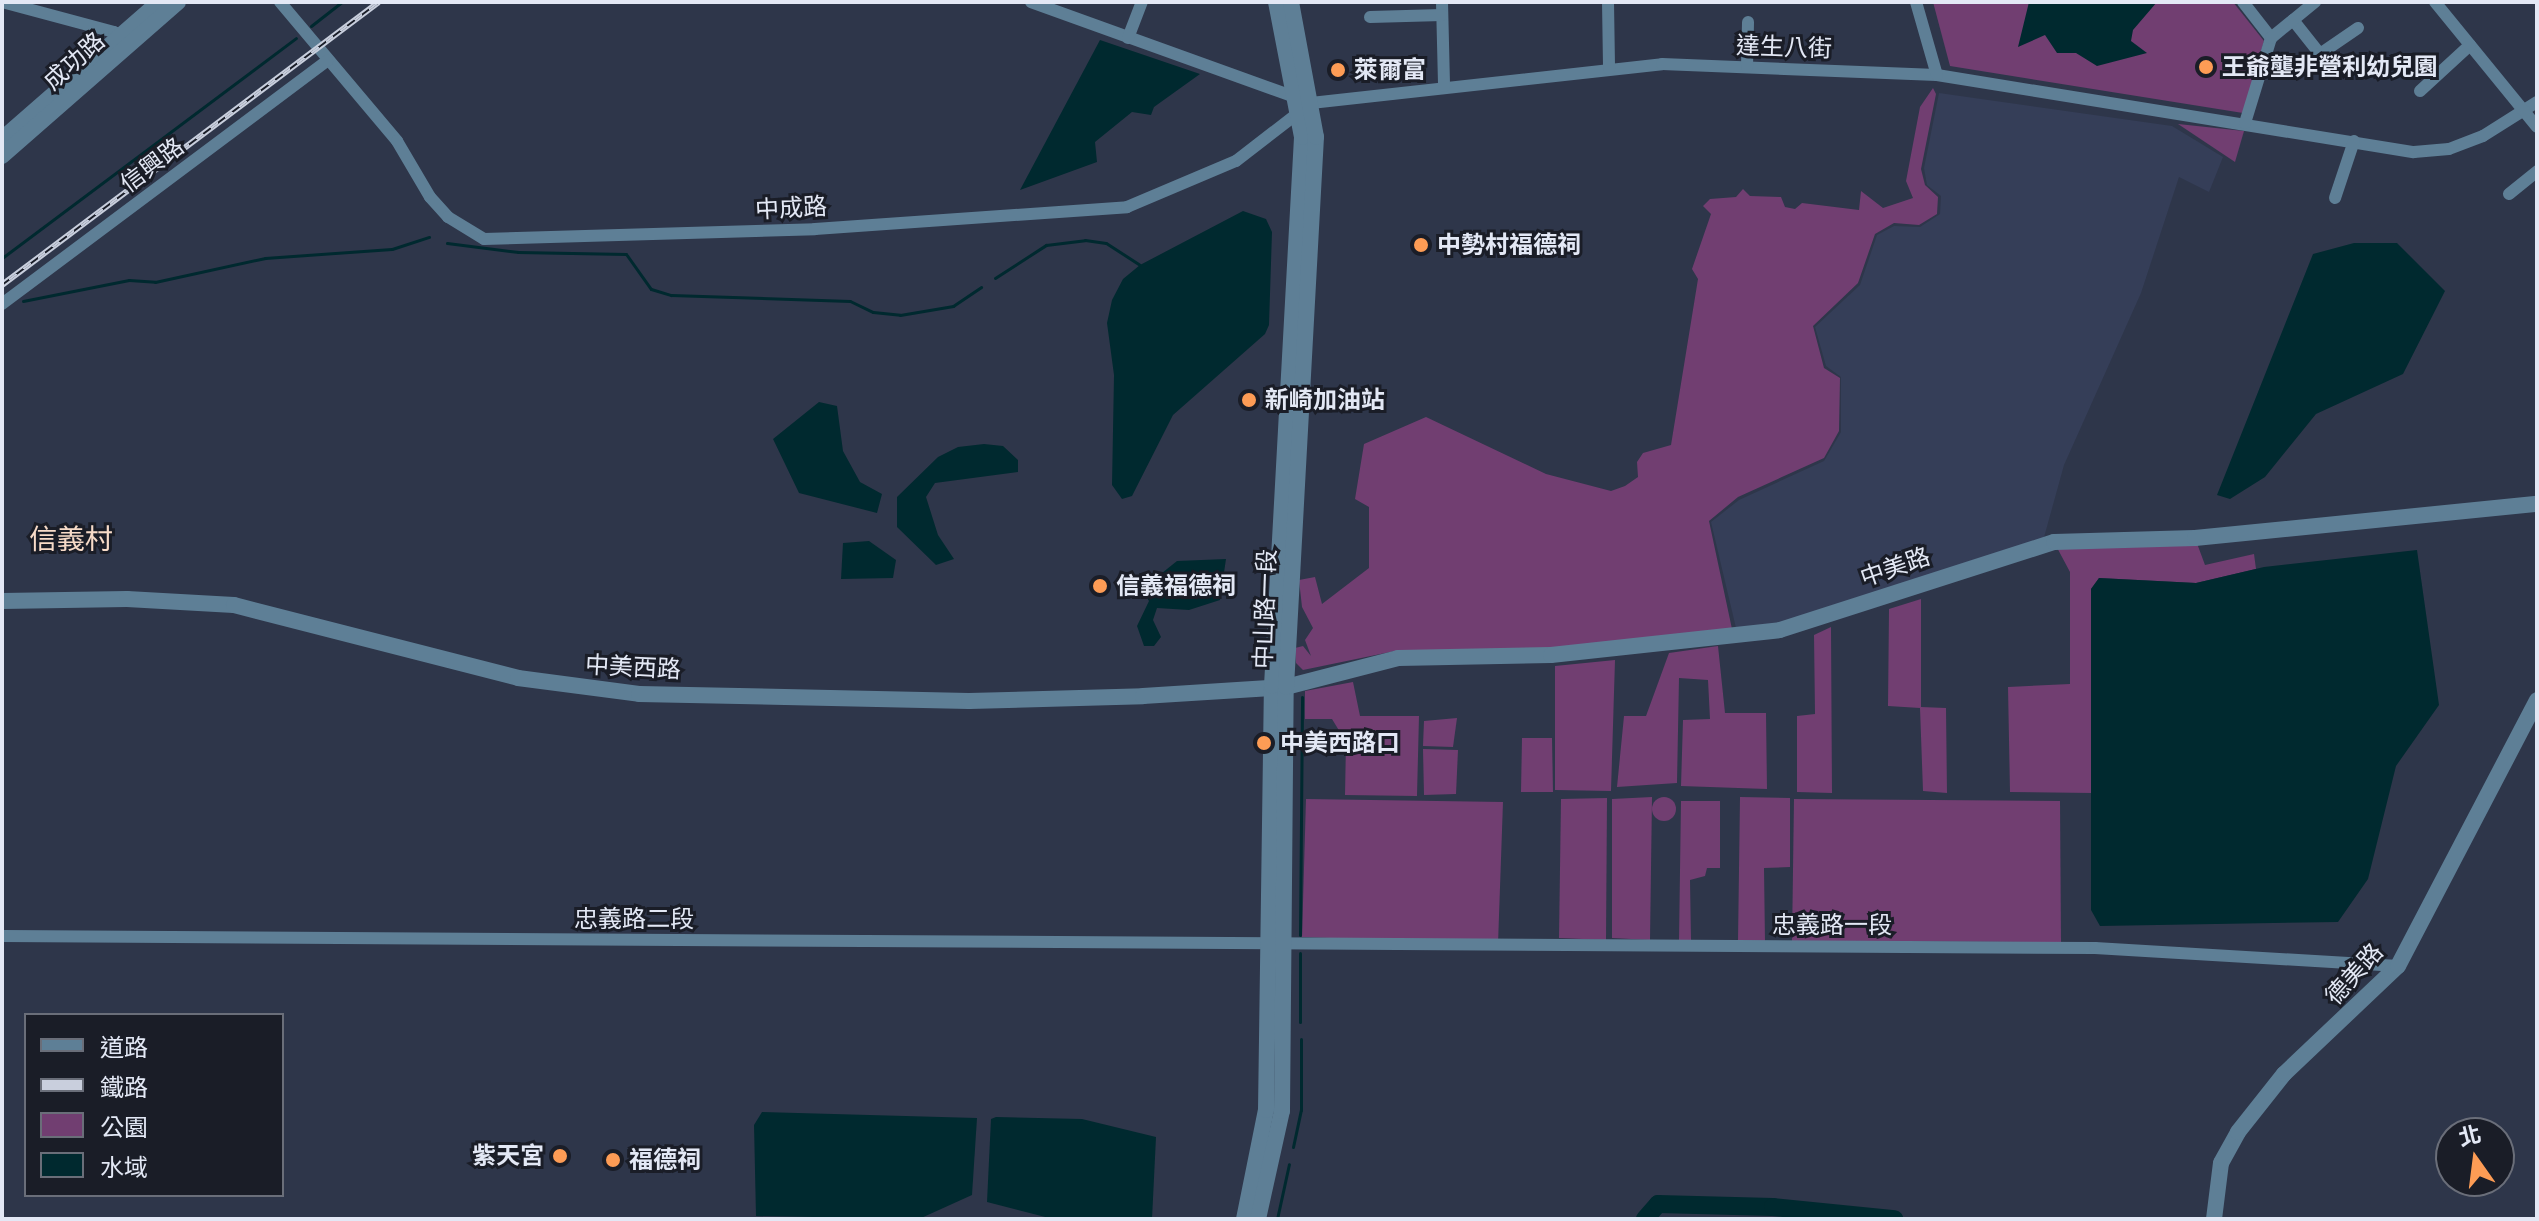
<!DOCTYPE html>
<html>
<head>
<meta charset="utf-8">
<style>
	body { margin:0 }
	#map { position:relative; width:2539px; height:1221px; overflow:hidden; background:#2e364a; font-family:"Space Grotesk","Noto Sans TC",sans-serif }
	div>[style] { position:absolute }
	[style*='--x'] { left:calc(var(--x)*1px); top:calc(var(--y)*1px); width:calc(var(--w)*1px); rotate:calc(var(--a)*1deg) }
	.built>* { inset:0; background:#353e58 }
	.green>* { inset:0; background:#713e71 }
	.round { border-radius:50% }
	.water>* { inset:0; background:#00292f }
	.stream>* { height:3px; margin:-1.5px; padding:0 1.5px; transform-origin:1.5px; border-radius:1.5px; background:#00292f }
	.river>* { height:18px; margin:-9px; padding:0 9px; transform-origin:9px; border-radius:9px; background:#00292f }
	.minor>* { height:12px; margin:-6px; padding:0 6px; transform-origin:6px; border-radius:6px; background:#5e7f96 }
	.tertiary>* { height:16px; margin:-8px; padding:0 8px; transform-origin:8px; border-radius:8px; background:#5e7f96 }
	.rail>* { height:6px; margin-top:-3px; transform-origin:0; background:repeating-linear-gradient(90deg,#1a1d27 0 9px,#c9cfdd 0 18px); box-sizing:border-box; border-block:2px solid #c9cfdd }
	.dots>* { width:22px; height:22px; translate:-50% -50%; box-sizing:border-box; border:4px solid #1a1d27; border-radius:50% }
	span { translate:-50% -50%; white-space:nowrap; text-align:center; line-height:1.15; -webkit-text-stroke:6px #1a1d27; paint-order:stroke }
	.street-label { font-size:24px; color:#e3e8f5 }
	.poi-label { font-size:24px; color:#e3e8f5; font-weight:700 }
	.left { translate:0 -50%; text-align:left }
	.right { translate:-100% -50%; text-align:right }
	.quarter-label { font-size:28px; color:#f7dbc8 }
	.frame { position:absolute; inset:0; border:4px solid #e3e8f5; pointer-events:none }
	.legend { position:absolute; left:24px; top:1013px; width:260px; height:184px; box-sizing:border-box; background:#1a1d27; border:2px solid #6a6e79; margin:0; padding:10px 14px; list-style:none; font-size:24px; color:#e3e8f5 }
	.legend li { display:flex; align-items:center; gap:16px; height:40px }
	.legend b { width:40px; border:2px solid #6a6e79 }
	.north { position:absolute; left:2435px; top:1117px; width:80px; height:80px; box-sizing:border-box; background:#1a1d27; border:2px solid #6a6e79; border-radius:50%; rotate:346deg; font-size:22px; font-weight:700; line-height:32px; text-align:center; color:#e3e8f5 }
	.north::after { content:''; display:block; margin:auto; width:28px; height:36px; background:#fd9c55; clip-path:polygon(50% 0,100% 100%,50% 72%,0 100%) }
</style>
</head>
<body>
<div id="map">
	<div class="built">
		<i style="clip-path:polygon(1939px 93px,2172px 126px,2223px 157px,2209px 192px,2179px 177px,2141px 293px,2064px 465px,2043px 541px,1778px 624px,1736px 628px,1711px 522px,1739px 500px,1824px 461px,1841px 432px,1841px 377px,1826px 366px,1815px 327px,1860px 285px,1877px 235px,1894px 226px,1920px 227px,1940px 214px,1941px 196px,1927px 185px,1924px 168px)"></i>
	</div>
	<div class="green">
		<i style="clip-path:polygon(1933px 2px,2233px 2px,2264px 41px,2243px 113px,1950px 66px)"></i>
		<i style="clip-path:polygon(1933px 88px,1936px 94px,1921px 169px,1925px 185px,1938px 197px,1937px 214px,1919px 225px,1894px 223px,1875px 234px,1858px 283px,1813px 326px,1824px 368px,1840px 378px,1839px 431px,1824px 458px,1738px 497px,1709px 521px,1732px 629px,1535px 651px,1395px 651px,1303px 670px,1296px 663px,1295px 648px,1303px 646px,1311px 656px,1305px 640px,1313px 628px,1302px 607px,1299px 580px,1315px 577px,1322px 604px,1369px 568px,1369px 507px,1355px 499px,1364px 444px,1426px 417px,1546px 474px,1611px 491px,1625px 486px,1638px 477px,1637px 462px,1643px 453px,1671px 445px,1698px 279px,1692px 269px,1711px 214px,1703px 206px,1710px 199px,1736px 197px,1743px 189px,1750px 196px,1781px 197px,1785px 207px,1795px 209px,1802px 203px,1859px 210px,1861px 191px,1883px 208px,1913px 198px,1906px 181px,1920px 107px)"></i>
		<i style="clip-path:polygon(2178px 124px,2244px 131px,2235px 162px)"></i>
		<i style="clip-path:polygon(2195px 538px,2205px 565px,2254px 554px,2256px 569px,2196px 583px,2099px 578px,2091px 589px,2093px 793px,2010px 792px,2008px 687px,2070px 684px,2070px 572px,2054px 542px)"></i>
		<i style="clip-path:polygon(1921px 599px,1921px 707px,1946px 708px,1947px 793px,1923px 791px,1920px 708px,1888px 706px,1889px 609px)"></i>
		<i style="clip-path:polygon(1831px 627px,1832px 793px,1797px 792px,1797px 716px,1815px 714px,1814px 635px)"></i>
		<i style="clip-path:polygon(1718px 646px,1725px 713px,1766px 713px,1767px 789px,1681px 786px,1683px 720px,1710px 719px,1708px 680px,1679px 678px,1677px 783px,1617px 787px,1624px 716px,1646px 716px,1669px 653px)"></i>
		<i style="clip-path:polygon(1615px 660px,1611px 791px,1555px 790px,1555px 666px)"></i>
		<i style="clip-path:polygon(1353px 682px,1360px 716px,1419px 716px,1417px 796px,1345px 795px,1346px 742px,1332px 719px,1305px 719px,1305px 691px)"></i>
		<i style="clip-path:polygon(1457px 718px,1453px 747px,1423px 746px,1424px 721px)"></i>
		<i style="clip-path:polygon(1522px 738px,1552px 738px,1553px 792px,1521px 792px)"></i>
		<i style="clip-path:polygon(1423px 749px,1458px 750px,1456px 794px,1424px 795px)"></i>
		<i style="clip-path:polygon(1652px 797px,1650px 940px,1612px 938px,1612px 799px)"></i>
		<i style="clip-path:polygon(1740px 797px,1790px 798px,1790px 867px,1764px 868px,1765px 942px,1738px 941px)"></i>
		<i class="round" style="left:1652px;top:797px;width:24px;height:24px"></i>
		<i style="clip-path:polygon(1607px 798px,1606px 940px,1559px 938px,1561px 799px)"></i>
		<i style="clip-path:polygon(1306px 799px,1503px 802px,1498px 944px,1302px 937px)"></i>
		<i style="clip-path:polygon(1794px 799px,2060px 801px,2061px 942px,1792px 941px)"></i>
		<i style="clip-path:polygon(1681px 801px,1720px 801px,1720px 868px,1707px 868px,1705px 876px,1690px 880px,1691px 940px,1679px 940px)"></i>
	</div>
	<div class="water">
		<i style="clip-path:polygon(2029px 2px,2157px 2px,2133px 30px,2131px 41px,2147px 53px,2097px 66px,2076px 53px,2057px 53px,2045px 35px,2018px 47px)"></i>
		<i style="clip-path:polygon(1100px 40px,1200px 74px,1154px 107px,1151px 115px,1132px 112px,1095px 142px,1097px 162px,1020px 190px)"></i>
		<i style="clip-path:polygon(1243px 211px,1266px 219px,1272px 232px,1269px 325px,1265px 334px,1173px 415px,1132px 496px,1122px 499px,1112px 485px,1114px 375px,1107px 323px,1112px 300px,1123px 279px,1140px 265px)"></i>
		<i style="clip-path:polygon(2354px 243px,2397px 243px,2445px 291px,2403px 374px,2316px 414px,2265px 477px,2230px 499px,2217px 495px,2313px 254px)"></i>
		<i style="clip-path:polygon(819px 402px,837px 406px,843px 451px,860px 482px,882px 494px,877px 513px,799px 493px,773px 439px)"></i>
		<i style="clip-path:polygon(984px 444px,1003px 446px,1018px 460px,1018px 472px,935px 483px,926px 497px,938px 535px,954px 559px,936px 565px,897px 527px,897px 497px,938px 457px,958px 447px)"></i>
		<i style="clip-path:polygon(869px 541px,896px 560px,893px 578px,841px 579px,843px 543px)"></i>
		<i style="clip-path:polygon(2417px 550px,2439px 705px,2396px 766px,2368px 879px,2338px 922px,2100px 926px,2091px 910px,2091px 589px,2099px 578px,2196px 583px,2264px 567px)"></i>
		<i style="clip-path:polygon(1226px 559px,1220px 600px,1189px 610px,1157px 608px,1153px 620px,1161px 637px,1154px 646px,1144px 646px,1137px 626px,1149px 601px,1142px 589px,1177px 561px)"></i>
		<i style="clip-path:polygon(762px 1112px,977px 1118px,972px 1195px,919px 1219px,756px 1216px,754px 1125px)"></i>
		<i style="clip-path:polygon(996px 1117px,1082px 1119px,1156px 1137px,1152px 1219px,1053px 1219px,987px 1202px,991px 1119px)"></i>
	</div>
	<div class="stream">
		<i style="--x:311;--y:26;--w:39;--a:-38"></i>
		<i style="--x:447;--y:243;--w:72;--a:7.2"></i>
		<i style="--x:518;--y:252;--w:108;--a:1.1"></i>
		<i style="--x:626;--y:254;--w:43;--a:54.5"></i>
		<i style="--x:651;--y:289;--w:21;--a:17"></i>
		<i style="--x:671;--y:295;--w:179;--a:1.9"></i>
		<i style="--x:850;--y:301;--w:25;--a:26"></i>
		<i style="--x:873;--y:312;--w:27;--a:6"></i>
		<i style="--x:900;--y:315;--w:54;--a:-9.6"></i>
		<i style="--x:953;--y:306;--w:34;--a:-34"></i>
		<i style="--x:2;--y:258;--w:367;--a:-36.8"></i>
		<i style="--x:995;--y:278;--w:61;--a:-32.9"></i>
		<i style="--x:1046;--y:245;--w:39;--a:-7"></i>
		<i style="--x:1085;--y:240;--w:21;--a:8"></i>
		<i style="--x:1106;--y:243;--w:40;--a:32.9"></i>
		<i style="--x:23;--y:301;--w:108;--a:-11.2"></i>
		<i style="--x:129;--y:280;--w:26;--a:4"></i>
		<i style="--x:155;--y:282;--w:113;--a:-12.3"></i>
		<i style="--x:265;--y:258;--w:127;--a:-4.1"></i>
		<i style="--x:392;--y:249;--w:39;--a:-18"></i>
		<i style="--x:1300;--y:935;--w:238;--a:-89.5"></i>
		<i style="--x:1300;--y:953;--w:69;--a:90"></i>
		<i style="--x:1293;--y:1147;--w:38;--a:-78"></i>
		<i style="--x:1301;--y:1110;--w:71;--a:-90"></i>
		<i style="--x:1277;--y:1219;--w:56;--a:-77.7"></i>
	</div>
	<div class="river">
		<i style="--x:1645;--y:1219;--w:20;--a:-49"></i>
		<i style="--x:1658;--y:1204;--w:115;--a:1.5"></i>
		<i style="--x:1773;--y:1207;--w:122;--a:5.7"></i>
	</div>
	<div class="minor">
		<i style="--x:2;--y:2;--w:116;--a:15"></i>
		<i style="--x:114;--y:32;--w:13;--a:42"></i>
		<i style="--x:280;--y:2;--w:182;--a:49.9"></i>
		<i style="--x:397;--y:141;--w:65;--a:59.5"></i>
		<i style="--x:430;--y:197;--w:27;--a:48"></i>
		<i style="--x:448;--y:217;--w:42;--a:31.4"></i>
		<i style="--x:484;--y:239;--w:331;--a:-1.7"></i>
		<i style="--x:815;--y:229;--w:313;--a:-4"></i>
		<i style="--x:1127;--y:207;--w:118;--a:-22.9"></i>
		<i style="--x:1236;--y:161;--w:83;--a:-37.7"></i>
		<i style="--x:1031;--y:2;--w:298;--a:19.8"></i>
		<i style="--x:1311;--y:103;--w:353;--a:-6.3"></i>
		<i style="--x:1662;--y:64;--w:275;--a:2.3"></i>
		<i style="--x:1937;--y:75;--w:483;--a:9.2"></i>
		<i style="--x:2414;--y:152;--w:35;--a:-5"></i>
		<i style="--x:2449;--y:149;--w:36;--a:-21"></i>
		<i style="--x:2483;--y:136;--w:64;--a:-32.2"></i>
		<i style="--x:1442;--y:2;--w:84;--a:88.6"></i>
		<i style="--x:1608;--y:2;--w:67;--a:89.1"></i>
		<i style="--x:1916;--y:2;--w:76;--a:74"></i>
		<i style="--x:2243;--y:2;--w:46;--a:52.1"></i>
		<i style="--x:2435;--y:2;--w:161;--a:50.8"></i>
		<i style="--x:1370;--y:17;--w:72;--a:-1.6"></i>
		<i style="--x:2293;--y:20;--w:43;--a:51.5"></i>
		<i style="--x:2320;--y:54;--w:46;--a:-34.4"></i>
		<i style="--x:1128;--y:38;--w:39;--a:-69"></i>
		<i style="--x:1747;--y:67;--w:45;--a:-88.7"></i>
		<i style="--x:2420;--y:91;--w:68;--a:-42.6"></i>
		<i style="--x:2245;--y:123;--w:89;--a:-73"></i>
		<i style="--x:2271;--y:38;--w:57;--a:-39.3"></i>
		<i style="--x:2509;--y:194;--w:36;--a:-39"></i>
		<i style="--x:2335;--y:198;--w:60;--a:-71.6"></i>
		<i style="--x:2;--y:304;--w:406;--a:-36.8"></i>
		<i style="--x:2;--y:936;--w:2093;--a:0.33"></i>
		<i style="--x:2095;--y:948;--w:304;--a:3.4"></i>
	</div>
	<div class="tertiary">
		<i style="--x:2;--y:139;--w:208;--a:-41.1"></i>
		<i style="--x:2;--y:156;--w:234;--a:-41.2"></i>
		<i style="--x:2;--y:601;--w:125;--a:-0.9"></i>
		<i style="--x:127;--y:599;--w:107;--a:3.2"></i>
		<i style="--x:234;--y:605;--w:293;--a:14.4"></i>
		<i style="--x:518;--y:678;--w:122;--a:7.5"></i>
		<i style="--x:639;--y:694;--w:330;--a:1.2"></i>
		<i style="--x:969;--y:701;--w:174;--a:-1.6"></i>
		<i style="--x:1143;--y:696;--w:143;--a:-3.6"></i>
		<i style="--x:1286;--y:687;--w:116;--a:-14.5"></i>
		<i style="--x:1398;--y:658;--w:153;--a:-1.1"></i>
		<i style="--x:1551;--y:655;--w:230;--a:-6.2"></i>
		<i style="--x:1780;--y:630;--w:288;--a:-17.8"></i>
		<i style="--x:2054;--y:542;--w:141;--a:-1.6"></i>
		<i style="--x:2195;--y:538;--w:344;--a:-5.7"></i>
		<i style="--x:1244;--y:1219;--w:111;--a:-78.6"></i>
		<i style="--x:1266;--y:1110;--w:424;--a:-89.2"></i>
		<i style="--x:1272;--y:686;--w:550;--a:-86.87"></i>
		<i style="--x:1302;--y:137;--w:137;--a:-100.9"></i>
		<i style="--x:1258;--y:1219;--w:111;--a:-77.5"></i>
		<i style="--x:1282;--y:1111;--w:424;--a:-89.5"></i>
		<i style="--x:1286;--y:687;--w:551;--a:-86.88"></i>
		<i style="--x:1316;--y:137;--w:137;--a:-100.5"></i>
		<i style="--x:2214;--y:1219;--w:56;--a:-82.9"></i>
		<i style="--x:2221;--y:1163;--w:35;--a:-61"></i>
		<i style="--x:2238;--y:1132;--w:74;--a:-51.6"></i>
		<i style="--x:2284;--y:1074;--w:157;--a:-43.5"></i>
		<i style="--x:2398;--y:966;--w:300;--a:-62.4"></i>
	</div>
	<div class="rail">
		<i style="--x:2;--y:285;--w:471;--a:-36.9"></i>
	</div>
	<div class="dots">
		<i style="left:2206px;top:67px;background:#fd9c55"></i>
		<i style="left:1338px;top:70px;background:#fd9c55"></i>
		<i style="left:1421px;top:245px;background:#fd9c55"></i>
		<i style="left:1249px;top:400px;background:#fd9c55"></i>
		<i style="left:1100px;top:586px;background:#fd9c55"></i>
		<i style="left:1264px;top:743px;background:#fd9c55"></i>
		<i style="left:560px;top:1156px;background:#fd9c55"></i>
		<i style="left:613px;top:1160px;background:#fd9c55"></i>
	</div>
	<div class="street-label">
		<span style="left:1784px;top:47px;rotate:2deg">達生八街</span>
		<span style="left:74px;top:61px;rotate:-42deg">成功路</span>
		<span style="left:152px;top:165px;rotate:-37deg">信興路</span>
		<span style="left:791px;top:208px;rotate:-3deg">中成路</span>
		<span style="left:1895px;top:567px;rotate:-19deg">中美路</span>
		<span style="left:1265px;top:609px;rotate:-88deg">中山路一段</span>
		<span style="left:633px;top:667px;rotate:3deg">中美西路</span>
		<span style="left:634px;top:919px">忠義路二段</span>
		<span style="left:1832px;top:925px">忠義路一段</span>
		<span style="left:2354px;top:974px;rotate:-48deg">德美路</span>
	</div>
	<div class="poi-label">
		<span class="left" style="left:2222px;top:67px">王爺壟非營利幼兒園</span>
		<span class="left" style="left:1354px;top:70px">萊爾富</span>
		<span class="left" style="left:1437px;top:245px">中勢村福德祠</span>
		<span class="left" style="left:1265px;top:400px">新崎加油站</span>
		<span class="left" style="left:1116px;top:586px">信義福德祠</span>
		<span class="left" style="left:1280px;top:743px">中美西路口</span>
		<span class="right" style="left:544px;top:1156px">紫天宮</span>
		<span class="left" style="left:629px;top:1160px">福德祠</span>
	</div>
	<div class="quarter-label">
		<span style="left:71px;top:539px">信義村</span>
	</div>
	<div class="frame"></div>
	<ul class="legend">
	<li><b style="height:10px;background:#5e7f96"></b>道路</li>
	<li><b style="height:10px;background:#c9cfdd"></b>鐵路</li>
	<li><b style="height:22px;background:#713e71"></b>公園</li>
	<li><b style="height:22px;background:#00292f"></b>水域</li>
	</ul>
	<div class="north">北</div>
</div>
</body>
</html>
